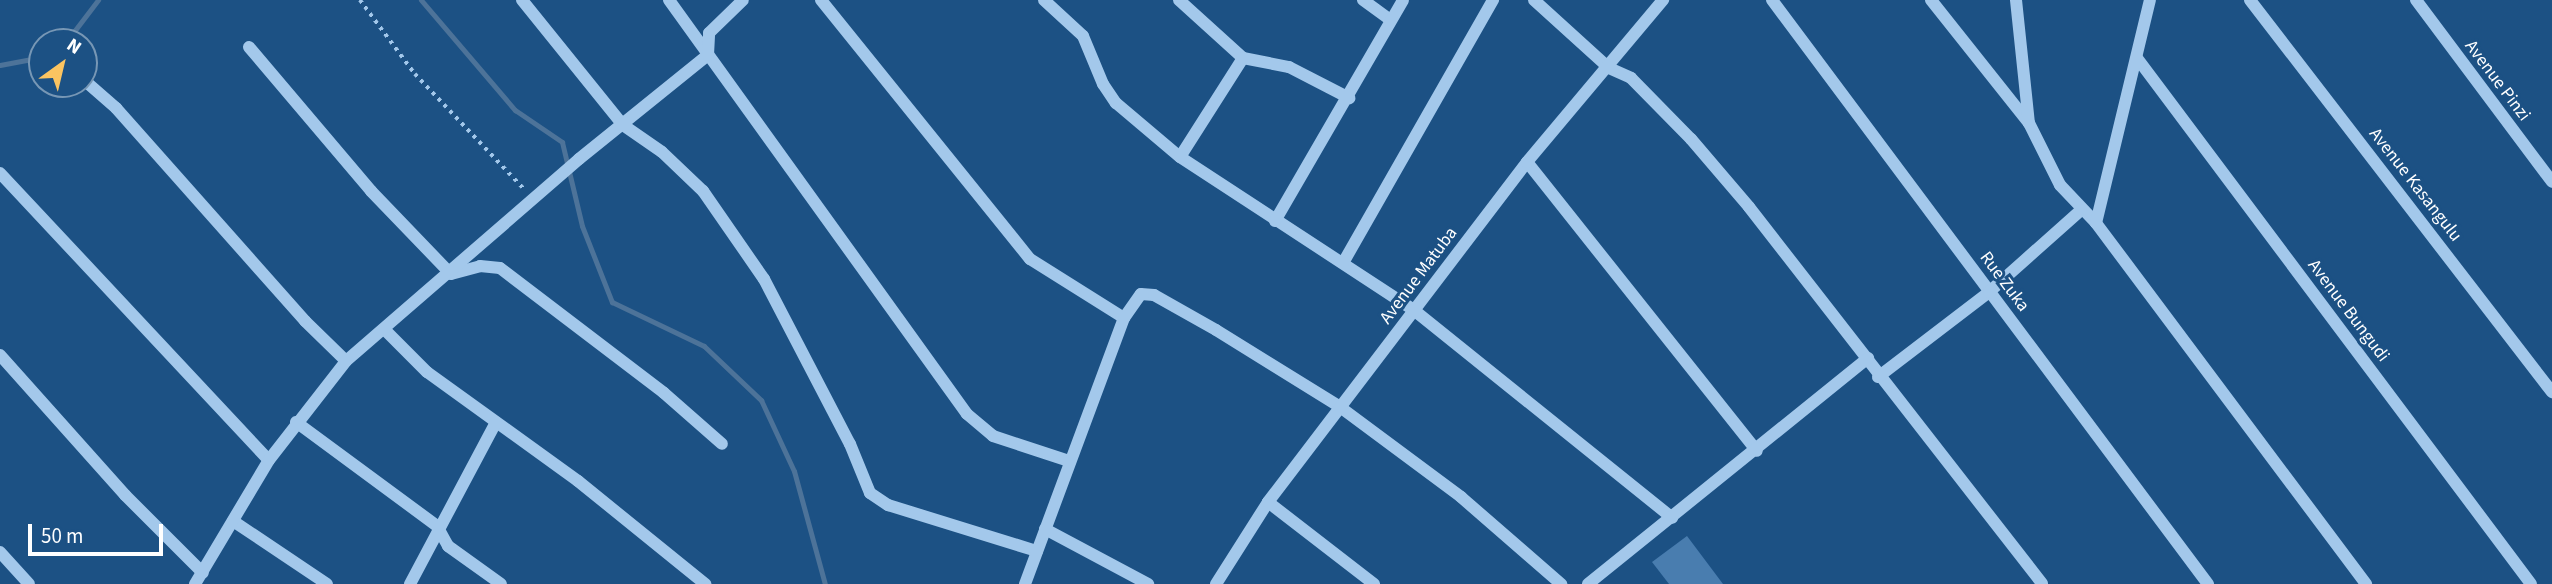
<!DOCTYPE html>
<html>
<head>
<meta charset="utf-8">
<style>
	body { margin:0 }
	#map { position:relative; width:2552px; height:584px; overflow:hidden; background:#1c5184; font-family:"Source Sans 3",sans-serif }
	div>[style] { position:absolute }
	[style*='--x'] { left:calc(var(--x)*1px); top:calc(var(--y)*1px); width:calc(var(--w)*1px); rotate:calc(var(--a)*1deg) }
	.stream>* { height:5px; margin:-2.5px; padding:0 2.5px; transform-origin:2.5px; border-radius:2.5px; background:#4d7399 }
	.building>* { inset:0; background:#497daf }
	.path>* { height:3.5px; margin-top:-1.75px; transform-origin:0; background:repeating-linear-gradient(90deg,#a3c8eb 0 3.5px,transparent 0 8.5px) }
	.minor>* { height:12px; margin:-6px; padding:0 6px; transform-origin:6px; border-radius:6px; background:#a3c8eb }
	span { translate:-50% -50%; white-space:nowrap; text-align:center; line-height:1.15; -webkit-text-stroke:6px #1c5184; paint-order:stroke }
	.street-label { font-size:18px; color:#fff }
	.north { position:absolute; left:28px; top:28px; width:70px; height:70px; box-sizing:border-box; background:#1c5184; border:2px solid #7797b5; border-radius:50%; rotate:34deg; font-size:19px; font-weight:700; line-height:28px; text-align:center; color:#fff }
	.north::after { content:''; display:block; margin:auto; width:24px; height:32px; background:#fbc461; clip-path:polygon(50% 0,100% 100%,50% 72%,0 100%) }
	.scale { position:absolute; left:28px; top:524px; width:135px; height:32px; box-sizing:border-box; border:4px solid #fff; border-top:0; padding-left:9px; font-size:21px; line-height:24px; white-space:nowrap; color:#fff; -webkit-text-stroke:5px #1c5184; paint-order:stroke }
</style>
</head>
<body>
<div id="map">
	<div class="stream">
		<i style="--x:421;--y:0;--w:145;--a:49.5"></i>
		<i style="--x:515;--y:110;--w:57;--a:34.2"></i>
		<i style="--x:562;--y:142;--w:86;--a:76.6"></i>
		<i style="--x:582;--y:226;--w:82;--a:68.5"></i>
		<i style="--x:612;--y:302;--w:102;--a:25.6"></i>
		<i style="--x:704;--y:346;--w:79;--a:43.5"></i>
		<i style="--x:761;--y:400;--w:78;--a:65.1"></i>
		<i style="--x:794;--y:471;--w:117;--a:74.7"></i>
		<i style="--x:66;--y:42;--w:53;--a:-52.7"></i>
		<i style="--x:0;--y:65;--w:43;--a:-10.8"></i>
	</div>
	<div class="building">
		<i style="clip-path:polygon(1687px 536px,1723px 584px,1669px 584px,1652px 562px)"></i>
	</div>
	<div class="path">
		<i style="--x:360;--y:0;--w:92;--a:53.4"></i>
		<i style="--x:415;--y:74;--w:157;--a:46.5"></i>
	</div>
	<div class="minor">
		<i style="--x:522;--y:0;--w:161;--a:51.1"></i>
		<i style="--x:623;--y:125;--w:47;--a:34.7"></i>
		<i style="--x:662;--y:152;--w:57;--a:43.6"></i>
		<i style="--x:703;--y:191;--w:107;--a:55.3"></i>
		<i style="--x:764;--y:279;--w:186;--a:62.5"></i>
		<i style="--x:850;--y:444;--w:53;--a:67.8"></i>
		<i style="--x:870;--y:493;--w:22;--a:34"></i>
		<i style="--x:888;--y:505;--w:156;--a:17.2"></i>
		<i style="--x:669;--y:0;--w:510;--a:54.25"></i>
		<i style="--x:967;--y:414;--w:34;--a:40"></i>
		<i style="--x:993;--y:436;--w:80;--a:18.2"></i>
		<i style="--x:821;--y:0;--w:333;--a:51.1"></i>
		<i style="--x:1030;--y:259;--w:111;--a:32.1"></i>
		<i style="--x:1044;--y:0;--w:53;--a:42.7"></i>
		<i style="--x:1083;--y:36;--w:52;--a:67.4"></i>
		<i style="--x:1103;--y:84;--w:23;--a:56"></i>
		<i style="--x:1116;--y:103;--w:84;--a:40.2"></i>
		<i style="--x:1179;--y:0;--w:86;--a:42.2"></i>
		<i style="--x:1243;--y:58;--w:47;--a:11.1"></i>
		<i style="--x:1289;--y:67;--w:68;--a:27.3"></i>
		<i style="--x:1363;--y:0;--w:34;--a:36"></i>
		<i style="--x:1534;--y:0;--w:101;--a:42.2"></i>
		<i style="--x:1609;--y:68;--w:24;--a:24"></i>
		<i style="--x:1631;--y:78;--w:86;--a:45.5"></i>
		<i style="--x:1691;--y:139;--w:89;--a:49.5"></i>
		<i style="--x:1749;--y:207;--w:477;--a:52.1"></i>
		<i style="--x:1772;--y:0;--w:729;--a:53.26"></i>
		<i style="--x:1931;--y:0;--w:157;--a:51.5"></i>
		<i style="--x:2029;--y:123;--w:69;--a:63.4"></i>
		<i style="--x:2060;--y:185;--w:52;--a:46.5"></i>
		<i style="--x:2096;--y:223;--w:451;--a:53.2"></i>
		<i style="--x:2016;--y:0;--w:124;--a:84"></i>
		<i style="--x:2250;--y:0;--w:495;--a:52.4"></i>
		<i style="--x:2416;--y:0;--w:227;--a:53.2"></i>
		<i style="--x:249;--y:47;--w:189;--a:49.7"></i>
		<i style="--x:371;--y:191;--w:115;--a:46.1"></i>
		<i style="--x:451;--y:274;--w:30;--a:-15"></i>
		<i style="--x:480;--y:266;--w:20;--a:6"></i>
		<i style="--x:500;--y:268;--w:206;--a:37.3"></i>
		<i style="--x:664;--y:393;--w:77;--a:41.3"></i>
		<i style="--x:1243;--y:58;--w:117;--a:122.5"></i>
		<i style="--x:1180;--y:157;--w:281;--a:33.2"></i>
		<i style="--x:1415;--y:311;--w:330;--a:38.8"></i>
		<i style="--x:2137;--y:58;--w:657;--a:53.16"></i>
		<i style="--x:84;--y:80;--w:43;--a:41.2"></i>
		<i style="--x:116;--y:108;--w:285;--a:48.4"></i>
		<i style="--x:305;--y:321;--w:57;--a:44.3"></i>
		<i style="--x:1527;--y:162;--w:369;--a:51.5"></i>
		<i style="--x:0;--y:173;--w:393;--a:46.9"></i>
		<i style="--x:1275;--y:221;--w:255;--a:-59.9"></i>
		<i style="--x:2096;--y:223;--w:229;--a:-76.4"></i>
		<i style="--x:1343;--y:263;--w:303;--a:-60.3"></i>
		<i style="--x:384;--y:329;--w:61;--a:45"></i>
		<i style="--x:427;--y:372;--w:186;--a:35.8"></i>
		<i style="--x:578;--y:481;--w:164;--a:39"></i>
		<i style="--x:0;--y:355;--w:188;--a:48.2"></i>
		<i style="--x:125;--y:495;--w:110;--a:45"></i>
		<i style="--x:1878;--y:377;--w:140;--a:-37.4"></i>
		<i style="--x:1989;--y:292;--w:123;--a:-41.7"></i>
		<i style="--x:296;--y:422;--w:175;--a:36.4"></i>
		<i style="--x:437;--y:526;--w:23;--a:61"></i>
		<i style="--x:448;--y:546;--w:65;--a:35.6"></i>
		<i style="--x:1268;--y:502;--w:134;--a:37.7"></i>
		<i style="--x:233;--y:521;--w:113;--a:33.8"></i>
		<i style="--x:1045;--y:529;--w:117;--a:28.1"></i>
		<i style="--x:0;--y:552;--w:43;--a:47.8"></i>
		<i style="--x:195;--y:584;--w:144;--a:-59.2"></i>
		<i style="--x:269;--y:460;--w:125;--a:-52.1"></i>
		<i style="--x:346;--y:361;--w:308;--a:-40.9"></i>
		<i style="--x:579;--y:159;--w:166;--a:-38.9"></i>
		<i style="--x:708;--y:55;--w:22;--a:-87"></i>
		<i style="--x:709;--y:33;--w:47;--a:-44.1"></i>
		<i style="--x:410;--y:584;--w:183;--a:-62"></i>
		<i style="--x:1025;--y:584;--w:284;--a:-69.6"></i>
		<i style="--x:1124;--y:318;--w:29;--a:-55"></i>
		<i style="--x:1141;--y:294;--w:13;--a:4"></i>
		<i style="--x:1154;--y:295;--w:71;--a:29.4"></i>
		<i style="--x:1216;--y:330;--w:146;--a:31.8"></i>
		<i style="--x:1340;--y:407;--w:151;--a:36.6"></i>
		<i style="--x:1461;--y:497;--w:133;--a:41"></i>
		<i style="--x:1216;--y:584;--w:97;--a:-57.6"></i>
		<i style="--x:1268;--y:502;--w:427;--a:-52.7"></i>
		<i style="--x:1527;--y:162;--w:212;--a:-50"></i>
		<i style="--x:1588;--y:584;--w:360;--a:-38.9"></i>
	</div>
	<div class="street-label">
		<span style="left:2497px;top:81px;rotate:53deg">Avenue Pinzi</span>
		<span style="left:2415px;top:185px;rotate:52deg">Avenue Kasangulu</span>
		<span style="left:1419px;top:276px;rotate:-53deg">Avenue Matuba</span>
		<span style="left:2004px;top:282px;rotate:53deg">Rue Zuka</span>
		<span style="left:2348px;top:311px;rotate:53deg">Avenue Bungudi</span>
	</div>
	<div class="north">N</div>
	<div class="scale">50 m</div>
</div>
</body>
</html>
